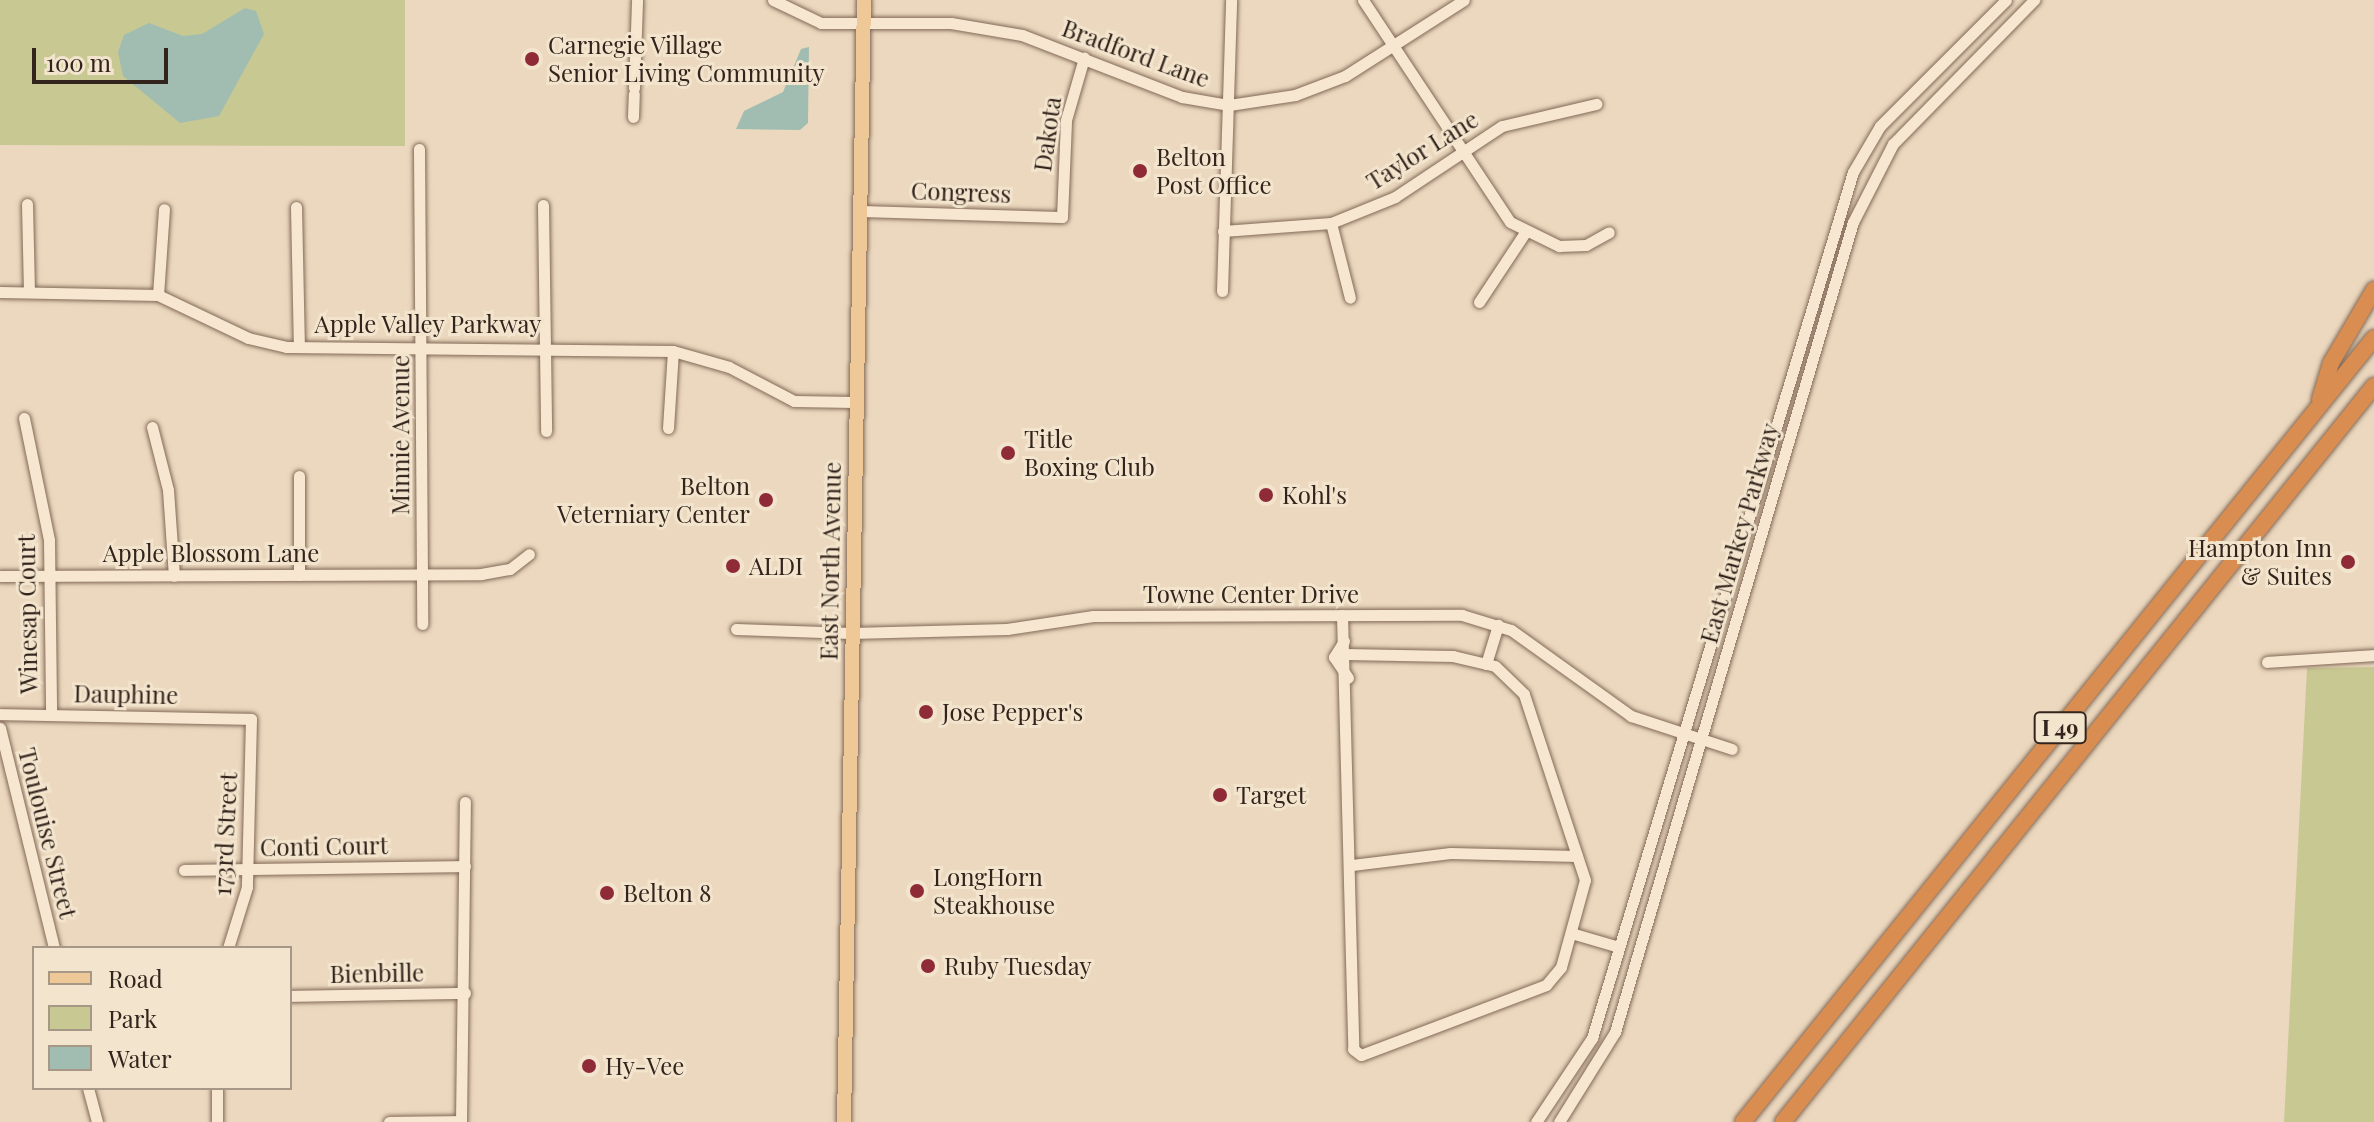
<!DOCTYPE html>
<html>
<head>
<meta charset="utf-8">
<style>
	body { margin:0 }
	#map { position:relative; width:2374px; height:1122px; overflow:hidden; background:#ebd8be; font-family:"Playfair Display",serif }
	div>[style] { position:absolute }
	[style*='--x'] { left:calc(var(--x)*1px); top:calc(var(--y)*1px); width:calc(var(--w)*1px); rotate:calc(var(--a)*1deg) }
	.green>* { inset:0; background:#c8c893 }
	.water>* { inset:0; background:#a1bdb1 }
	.roads { filter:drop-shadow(0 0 2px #826958) drop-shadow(0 0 2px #826958) }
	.minor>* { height:11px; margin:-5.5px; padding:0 5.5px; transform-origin:5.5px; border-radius:5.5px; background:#f7e7d0 }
	.major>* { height:14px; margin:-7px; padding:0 7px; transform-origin:7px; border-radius:7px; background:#eec896 }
	.highway>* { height:16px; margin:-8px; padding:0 8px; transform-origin:8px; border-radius:8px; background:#d98d50 }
	.dots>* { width:22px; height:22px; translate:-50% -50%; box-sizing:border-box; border:4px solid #f3e4cd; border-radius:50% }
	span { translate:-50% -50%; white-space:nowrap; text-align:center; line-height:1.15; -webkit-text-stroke:6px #f3e4cd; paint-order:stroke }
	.shield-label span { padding:2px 6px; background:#f3e4cd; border:2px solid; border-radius:6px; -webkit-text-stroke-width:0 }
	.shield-label { font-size:22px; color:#32241c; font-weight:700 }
	.poi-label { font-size:24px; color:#32241c }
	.left { translate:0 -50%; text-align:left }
	.right { translate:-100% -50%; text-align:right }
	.street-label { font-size:24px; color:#32241c }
	.legend { position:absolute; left:32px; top:946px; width:260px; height:144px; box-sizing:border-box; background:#f3e4cd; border:2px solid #a69786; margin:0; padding:10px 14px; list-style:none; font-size:24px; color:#32241c }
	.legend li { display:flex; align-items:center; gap:16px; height:40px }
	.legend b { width:40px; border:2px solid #a69786 }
	.scale { position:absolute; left:32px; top:48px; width:136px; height:36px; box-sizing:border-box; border:4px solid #32241c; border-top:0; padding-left:10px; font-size:24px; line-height:28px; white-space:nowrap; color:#32241c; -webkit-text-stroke:6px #f3e4cd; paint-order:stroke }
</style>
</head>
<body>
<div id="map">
	<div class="green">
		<i style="clip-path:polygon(0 0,405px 0,405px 146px,0 145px)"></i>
		<i style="clip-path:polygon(2374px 667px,2374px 1122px,2284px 1122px,2307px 668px)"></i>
	</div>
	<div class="water">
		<i style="clip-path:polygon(245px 8px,256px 11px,264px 34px,219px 116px,180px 123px,123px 76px,118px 52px,124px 35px,149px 23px,183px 36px,202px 34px)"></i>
		<i style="clip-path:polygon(809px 47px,808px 123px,800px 130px,736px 129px,744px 111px,783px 92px,801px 49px)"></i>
	</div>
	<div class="roads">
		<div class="minor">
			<i style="--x:773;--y:0;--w:53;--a:25.6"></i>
			<i style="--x:821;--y:23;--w:130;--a:0"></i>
			<i style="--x:951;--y:23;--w:72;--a:9.6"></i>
			<i style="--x:1022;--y:35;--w:172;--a:21.2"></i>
			<i style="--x:1182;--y:97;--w:48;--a:9.7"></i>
			<i style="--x:1229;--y:105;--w:67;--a:-8.6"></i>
			<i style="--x:1295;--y:95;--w:53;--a:-20.8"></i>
			<i style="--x:1345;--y:76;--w:141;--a:-32.6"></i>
			<i style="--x:1363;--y:0;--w:266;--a:56.5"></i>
			<i style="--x:1510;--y:222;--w:55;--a:26.1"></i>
			<i style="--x:1559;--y:246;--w:27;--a:-2"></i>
			<i style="--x:1586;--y:245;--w:26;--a:-29"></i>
			<i style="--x:634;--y:88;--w:88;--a:-88"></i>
			<i style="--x:633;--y:117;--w:23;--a:-88"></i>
			<i style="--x:419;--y:149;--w:475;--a:89.6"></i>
			<i style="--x:27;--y:204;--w:87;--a:88.7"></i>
			<i style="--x:543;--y:205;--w:226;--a:89.2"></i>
			<i style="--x:296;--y:207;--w:140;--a:88.8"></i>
			<i style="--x:859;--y:211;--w:203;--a:1.7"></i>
			<i style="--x:1062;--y:217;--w:97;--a:-87.6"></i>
			<i style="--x:1066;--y:120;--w:65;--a:-73.8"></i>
			<i style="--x:1331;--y:223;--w:77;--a:75.8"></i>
			<i style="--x:1223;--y:231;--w:108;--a:-4.2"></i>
			<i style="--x:1331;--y:223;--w:69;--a:-22.1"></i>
			<i style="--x:1395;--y:197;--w:128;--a:-33.6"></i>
			<i style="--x:1502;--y:126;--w:97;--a:-13.2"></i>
			<i style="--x:1222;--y:291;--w:291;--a:-88.2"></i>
			<i style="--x:0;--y:292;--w:158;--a:1.1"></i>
			<i style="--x:158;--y:295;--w:100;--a:25.5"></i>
			<i style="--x:248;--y:338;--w:39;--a:13"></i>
			<i style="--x:286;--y:347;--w:387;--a:0.6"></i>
			<i style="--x:673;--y:351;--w:58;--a:15.9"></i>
			<i style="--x:729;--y:367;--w:73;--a:27.6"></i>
			<i style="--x:794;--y:401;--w:61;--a:0.9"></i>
			<i style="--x:158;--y:295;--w:86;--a:-86"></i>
			<i style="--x:1479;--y:302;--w:82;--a:-56.5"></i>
			<i style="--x:24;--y:418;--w:125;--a:78.4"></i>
			<i style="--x:49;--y:540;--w:175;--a:89.3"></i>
			<i style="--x:152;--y:427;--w:65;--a:75.7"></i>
			<i style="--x:168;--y:490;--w:86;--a:86"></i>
			<i style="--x:668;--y:428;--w:77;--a:-86.3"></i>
			<i style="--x:299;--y:575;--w:99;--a:-90"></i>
			<i style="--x:0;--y:576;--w:481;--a:-0.2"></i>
			<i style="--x:481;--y:574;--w:29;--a:-10"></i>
			<i style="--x:510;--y:569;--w:24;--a:-38"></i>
			<i style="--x:1342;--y:615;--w:434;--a:88.5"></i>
			<i style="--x:1353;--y:1049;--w:10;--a:37"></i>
			<i style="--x:1361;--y:1055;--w:198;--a:-20.7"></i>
			<i style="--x:1546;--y:985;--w:23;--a:-50"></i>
			<i style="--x:1561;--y:967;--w:90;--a:-74.6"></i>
			<i style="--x:1585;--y:880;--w:196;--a:-108.2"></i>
			<i style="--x:1524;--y:694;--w:40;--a:-136"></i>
			<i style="--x:1495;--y:666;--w:43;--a:-166.6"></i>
			<i style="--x:1453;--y:656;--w:108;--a:-178.9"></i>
			<i style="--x:736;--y:629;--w:115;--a:2"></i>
			<i style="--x:851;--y:633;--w:156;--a:-1.5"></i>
			<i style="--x:1007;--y:629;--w:87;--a:-8.6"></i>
			<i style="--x:1093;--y:616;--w:369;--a:-0.2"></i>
			<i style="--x:1462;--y:615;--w:51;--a:17"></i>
			<i style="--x:1511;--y:630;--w:148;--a:35.6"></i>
			<i style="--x:1631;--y:716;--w:106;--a:18.1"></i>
			<i style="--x:1344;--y:641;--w:19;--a:122"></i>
			<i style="--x:1334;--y:657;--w:25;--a:56"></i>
			<i style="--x:2267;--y:662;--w:107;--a:-3.7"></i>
			<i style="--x:1486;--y:664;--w:41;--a:-72.9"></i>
			<i style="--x:0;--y:714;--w:251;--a:1.1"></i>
			<i style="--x:251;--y:719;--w:168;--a:91.4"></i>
			<i style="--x:247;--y:887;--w:64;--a:107.3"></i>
			<i style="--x:0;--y:728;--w:227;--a:76.2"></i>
			<i style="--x:1352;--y:865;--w:99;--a:-7"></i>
			<i style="--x:1450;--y:853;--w:127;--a:1.4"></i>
			<i style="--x:184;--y:870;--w:281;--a:-0.8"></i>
			<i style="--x:1571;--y:933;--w:50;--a:16.3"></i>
			<i style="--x:290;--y:996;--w:175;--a:-1"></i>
			<i style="--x:88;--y:1088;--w:35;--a:75"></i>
			<i style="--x:217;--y:1122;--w:34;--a:-90"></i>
			<i style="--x:389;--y:1122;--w:72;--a:-0.8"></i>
			<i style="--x:461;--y:1122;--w:320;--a:-89.3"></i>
			<i style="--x:1536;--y:1122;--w:101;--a:-56.3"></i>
			<i style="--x:1592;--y:1038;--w:904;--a:-73.23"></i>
			<i style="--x:1853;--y:172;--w:53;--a:-59.6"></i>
			<i style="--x:1880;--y:126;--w:178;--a:-45"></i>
			<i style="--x:1559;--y:1122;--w:106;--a:-58.1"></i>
			<i style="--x:1615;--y:1032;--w:844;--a:-73.63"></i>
			<i style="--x:1853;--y:222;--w:88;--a:-62.9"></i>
			<i style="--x:1893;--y:144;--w:202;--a:-45.6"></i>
		</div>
		<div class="major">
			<i style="--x:844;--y:1122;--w:1122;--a:-88.98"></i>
		</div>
		<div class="highway">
			<i style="--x:2320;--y:399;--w:38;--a:-73"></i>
			<i style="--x:2331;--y:363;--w:85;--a:-59.5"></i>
			<i style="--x:1743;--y:1122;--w:1006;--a:-51.17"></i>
			<i style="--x:1783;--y:1122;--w:944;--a:-51.24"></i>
		</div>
	</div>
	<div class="dots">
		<i style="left:532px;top:59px;background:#8e2b37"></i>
		<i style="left:1140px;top:171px;background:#8e2b37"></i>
		<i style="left:1008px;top:453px;background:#8e2b37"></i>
		<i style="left:1266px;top:495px;background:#8e2b37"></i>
		<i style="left:766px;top:500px;background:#8e2b37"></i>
		<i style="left:2348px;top:562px;background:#8e2b37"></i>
		<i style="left:733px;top:566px;background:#8e2b37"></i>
		<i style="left:926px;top:712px;background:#8e2b37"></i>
		<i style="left:1220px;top:795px;background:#8e2b37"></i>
		<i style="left:917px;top:891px;background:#8e2b37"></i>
		<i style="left:607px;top:893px;background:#8e2b37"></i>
		<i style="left:928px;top:966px;background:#8e2b37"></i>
		<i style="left:589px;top:1066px;background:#8e2b37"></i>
	</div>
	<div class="shield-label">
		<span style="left:2060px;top:728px">I 49</span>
	</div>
	<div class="poi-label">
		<span class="left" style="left:548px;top:59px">Carnegie Village<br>Senior Living Community</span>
		<span class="left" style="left:1156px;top:171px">Belton<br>Post Office</span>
		<span class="left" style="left:1024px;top:453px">Title<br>Boxing Club</span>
		<span class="right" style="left:750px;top:500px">Belton<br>Veterniary Center</span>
		<span class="left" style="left:1282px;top:495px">Kohl's</span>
		<span class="right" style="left:2332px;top:562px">Hampton Inn<br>&amp; Suites</span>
		<span class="left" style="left:749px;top:566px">ALDI</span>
		<span class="left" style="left:942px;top:712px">Jose Pepper's</span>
		<span class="left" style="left:1236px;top:795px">Target</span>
		<span class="left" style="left:933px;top:891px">LongHorn<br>Steakhouse</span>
		<span class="left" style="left:623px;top:893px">Belton 8</span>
		<span class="left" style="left:944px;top:966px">Ruby Tuesday</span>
		<span class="left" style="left:605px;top:1066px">Hy-Vee</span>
	</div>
	<div class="street-label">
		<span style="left:1136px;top:53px;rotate:20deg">Bradford Lane</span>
		<span style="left:1047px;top:134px;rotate:-82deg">Dakota</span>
		<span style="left:1422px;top:150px;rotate:-32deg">Taylor Lane</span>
		<span style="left:961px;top:192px;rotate:2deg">Congress</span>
		<span style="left:428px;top:324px">Apple Valley Parkway</span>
		<span style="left:400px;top:435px;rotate:-90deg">Minnie Avenue</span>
		<span style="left:1739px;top:533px;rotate:-74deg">East Markey Parkway</span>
		<span style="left:211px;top:553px">Apple Blossom Lane</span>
		<span style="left:830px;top:561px;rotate:-89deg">East North Avenue</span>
		<span style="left:1251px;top:594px">Towne Center Drive</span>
		<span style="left:27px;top:614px;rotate:-91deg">Winesap Court</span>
		<span style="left:126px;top:694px;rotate:1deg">Dauphine</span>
		<span style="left:48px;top:833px;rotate:76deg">Toulouise Street</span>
		<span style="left:225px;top:834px;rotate:-87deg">173rd Street</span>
		<span style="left:324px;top:846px;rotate:-1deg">Conti Court</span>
		<span style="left:377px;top:973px;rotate:-1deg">Bienbille</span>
	</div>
	<ul class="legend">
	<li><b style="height:10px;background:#eec896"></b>Road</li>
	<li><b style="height:22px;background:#c8c893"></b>Park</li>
	<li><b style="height:22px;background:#a1bdb1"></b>Water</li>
	</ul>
	<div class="scale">100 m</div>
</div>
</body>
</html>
